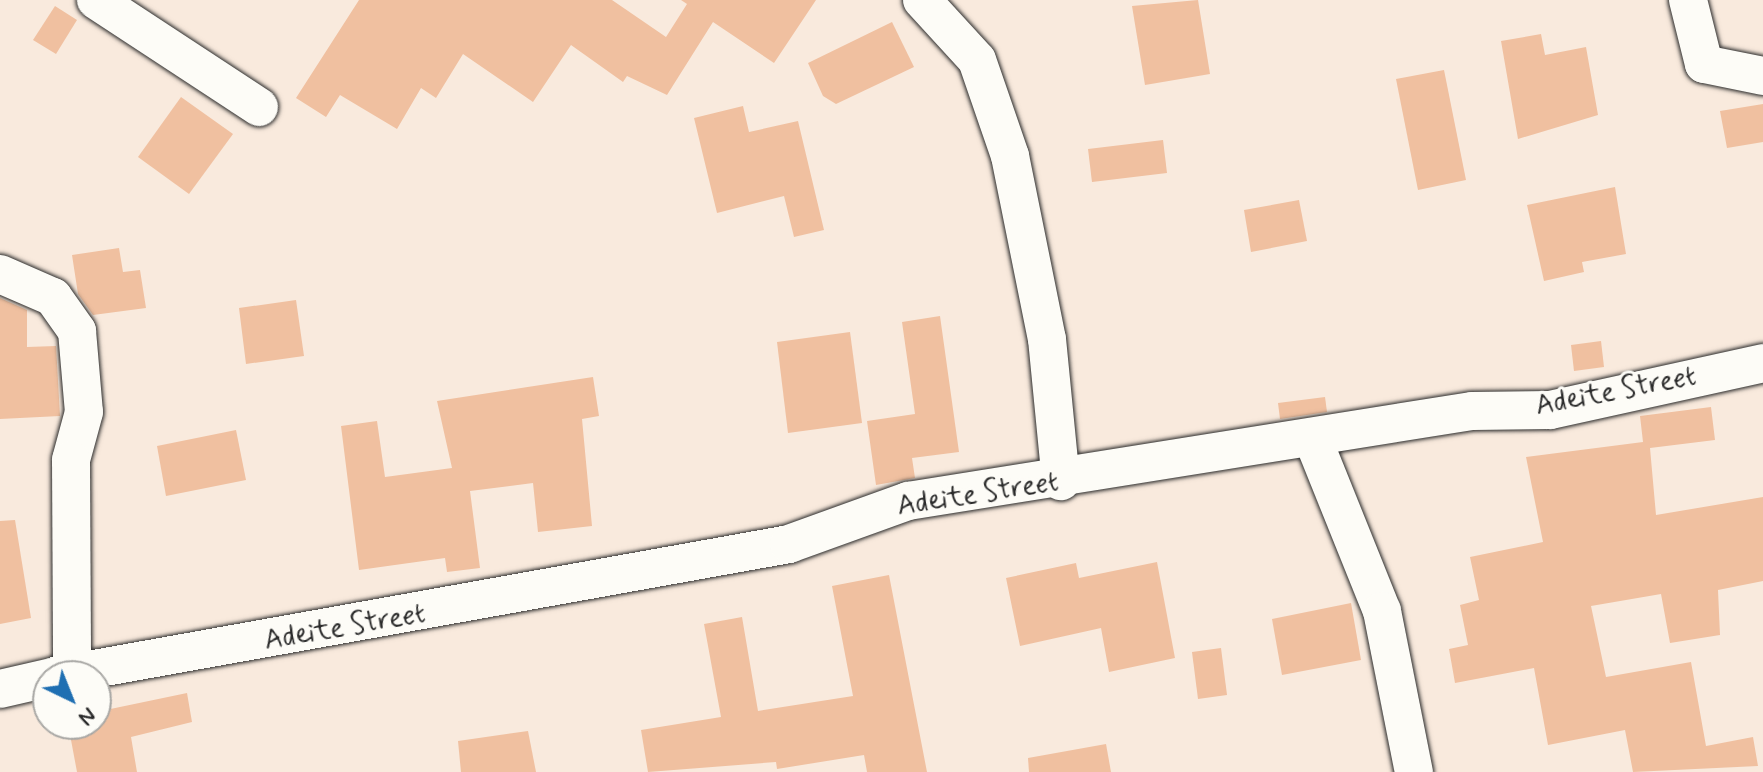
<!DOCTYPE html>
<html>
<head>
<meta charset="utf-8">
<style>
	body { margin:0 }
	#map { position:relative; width:1763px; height:772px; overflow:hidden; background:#f9eadd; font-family:Mynerve,sans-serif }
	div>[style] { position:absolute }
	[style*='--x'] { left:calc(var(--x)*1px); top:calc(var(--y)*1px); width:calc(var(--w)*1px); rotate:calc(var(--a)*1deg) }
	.building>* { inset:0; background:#f0c0a0 }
	.roads { filter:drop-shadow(0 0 2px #2b2b2b) drop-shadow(0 0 2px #2b2b2b) }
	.street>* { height:38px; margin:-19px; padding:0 19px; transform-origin:19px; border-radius:19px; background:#fdfcf7 }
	span { translate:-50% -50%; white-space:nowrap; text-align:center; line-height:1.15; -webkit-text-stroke:6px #fdfcf7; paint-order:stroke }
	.street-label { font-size:28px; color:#2b2b2b }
	.north { position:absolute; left:32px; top:660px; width:80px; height:80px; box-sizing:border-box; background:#fdfcf7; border:2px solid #a9a8a5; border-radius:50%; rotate:137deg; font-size:22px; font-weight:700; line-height:32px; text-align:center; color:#2b2b2b }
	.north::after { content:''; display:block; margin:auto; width:28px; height:36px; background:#1f6fb2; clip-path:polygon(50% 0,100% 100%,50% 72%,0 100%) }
</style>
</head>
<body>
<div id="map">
	<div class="building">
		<i style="clip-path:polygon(359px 0,612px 0,666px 37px,687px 4px,681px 0,816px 0,774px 63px,713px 22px,667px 95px,627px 76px,623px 82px,571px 45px,533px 102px,463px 54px,436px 98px,421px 88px,397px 129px,340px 95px,326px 117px,296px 98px)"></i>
		<i style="clip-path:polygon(1198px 0,1210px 74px,1145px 85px,1132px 6px)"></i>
		<i style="clip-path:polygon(55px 6px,77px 20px,56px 54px,33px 40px)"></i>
		<i style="clip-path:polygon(892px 22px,914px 67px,836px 104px,823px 96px,808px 63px)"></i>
		<i style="clip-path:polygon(1541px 34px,1545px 55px,1586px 47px,1598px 115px,1518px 139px,1501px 41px)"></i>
		<i style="clip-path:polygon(1444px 70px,1466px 180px,1418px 190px,1396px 79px)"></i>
		<i style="clip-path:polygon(181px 97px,233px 134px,189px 194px,138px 157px)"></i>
		<i style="clip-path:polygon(1763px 104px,1763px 142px,1727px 148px,1720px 111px)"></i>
		<i style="clip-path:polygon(743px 106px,749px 132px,798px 121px,824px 230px,794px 237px,784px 196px,717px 213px,694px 118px)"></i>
		<i style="clip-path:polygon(1163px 140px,1167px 173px,1092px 182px,1088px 149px)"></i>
		<i style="clip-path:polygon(1615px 187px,1626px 254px,1582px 262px,1584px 272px,1544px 281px,1527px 205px)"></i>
		<i style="clip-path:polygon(1299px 200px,1307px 241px,1251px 252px,1244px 210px)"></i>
		<i style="clip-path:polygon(119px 248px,123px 272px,140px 270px,146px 308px,93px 315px,78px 294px,72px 255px)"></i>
		<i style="clip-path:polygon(0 298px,27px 310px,27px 347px,56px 346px,60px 416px,0 419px)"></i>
		<i style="clip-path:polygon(296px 300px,304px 356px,246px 364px,239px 308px)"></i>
		<i style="clip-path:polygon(940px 316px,959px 452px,912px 458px,915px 478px,876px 485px,867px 421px,915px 414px,902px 322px)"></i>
		<i style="clip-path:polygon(850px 332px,862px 423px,788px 433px,777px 342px)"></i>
		<i style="clip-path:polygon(1601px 341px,1604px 367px,1574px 371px,1571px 345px)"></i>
		<i style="clip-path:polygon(593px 377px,599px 416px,582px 419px,592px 526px,538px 532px,533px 483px,470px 491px,480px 568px,447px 572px,445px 558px,359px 570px,341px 426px,377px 421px,385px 477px,452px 468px,437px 401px)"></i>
		<i style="clip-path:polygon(1325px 397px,1327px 412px,1280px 419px,1278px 403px)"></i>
		<i style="clip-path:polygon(1711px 407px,1715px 440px,1650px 448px,1656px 515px,1763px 497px,1763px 581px,1718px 590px,1720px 635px,1670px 643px,1661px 594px,1591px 606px,1606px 677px,1691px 662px,1706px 746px,1753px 737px,1758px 766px,1633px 772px,1625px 730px,1548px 745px,1534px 668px,1455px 683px,1449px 649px,1468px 645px,1460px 605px,1479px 600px,1470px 557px,1543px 542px,1526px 457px,1643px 442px,1640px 416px)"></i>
		<i style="clip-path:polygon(236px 430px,246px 480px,166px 496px,157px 446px)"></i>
		<i style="clip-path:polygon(15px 520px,31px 618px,0 624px,0 521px)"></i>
		<i style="clip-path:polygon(1157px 562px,1175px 658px,1109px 672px,1101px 628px,1020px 646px,1006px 578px,1076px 563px,1079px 578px)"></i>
		<i style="clip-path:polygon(889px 575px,927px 772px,867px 772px,864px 755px,777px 769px,776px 762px,648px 772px,641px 730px,721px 717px,704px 624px,742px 617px,758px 711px,853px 696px,832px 586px)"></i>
		<i style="clip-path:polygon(1351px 603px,1361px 660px,1282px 675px,1272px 619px)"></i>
		<i style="clip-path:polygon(1221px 648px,1227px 695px,1198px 699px,1192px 652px)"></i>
		<i style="clip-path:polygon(187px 693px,192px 722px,131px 737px,137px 772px,77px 772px,68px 724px,96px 724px,96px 712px)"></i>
		<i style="clip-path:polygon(528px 731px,536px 772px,461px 772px,458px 741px)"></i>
		<i style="clip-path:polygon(1106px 744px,1111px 772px,1029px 772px,1028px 758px)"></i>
	</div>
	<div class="roads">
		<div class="street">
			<i style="--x:96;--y:0;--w:195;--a:33.3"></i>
			<i style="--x:922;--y:0;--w:81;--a:47.5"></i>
			<i style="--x:977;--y:60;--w:102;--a:71"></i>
			<i style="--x:1010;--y:156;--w:187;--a:78.6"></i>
			<i style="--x:1047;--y:339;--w:143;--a:84.4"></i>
			<i style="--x:1688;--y:0;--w:66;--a:76"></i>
			<i style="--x:1704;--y:64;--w:60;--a:11.5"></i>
			<i style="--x:0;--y:274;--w:58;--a:23.5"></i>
			<i style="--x:53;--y:297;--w:42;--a:54.8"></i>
			<i style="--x:77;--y:331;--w:81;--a:85.1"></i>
			<i style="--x:84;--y:412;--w:50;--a:105.2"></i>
			<i style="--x:71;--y:460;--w:212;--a:89.7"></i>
			<i style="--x:1314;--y:442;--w:182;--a:68.1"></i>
			<i style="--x:1382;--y:611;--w:164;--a:78.8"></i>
			<i style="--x:55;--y:676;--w:746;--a:-10.19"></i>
			<i style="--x:789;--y:544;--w:127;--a:-19.9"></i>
			<i style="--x:908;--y:501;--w:571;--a:-9.07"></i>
			<i style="--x:1472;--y:411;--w:78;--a:-0.7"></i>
			<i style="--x:1550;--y:410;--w:218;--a:-12.4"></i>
			<i style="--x:0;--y:689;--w:49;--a:-12.9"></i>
		</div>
	</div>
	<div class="street-label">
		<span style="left:1616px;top:392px;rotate:-11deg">Adeite Street</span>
		<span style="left:978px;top:495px;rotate:-9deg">Adeite Street</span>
		<span style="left:345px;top:628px;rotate:-10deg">Adeite Street</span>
	</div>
	<div class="north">N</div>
</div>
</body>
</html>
